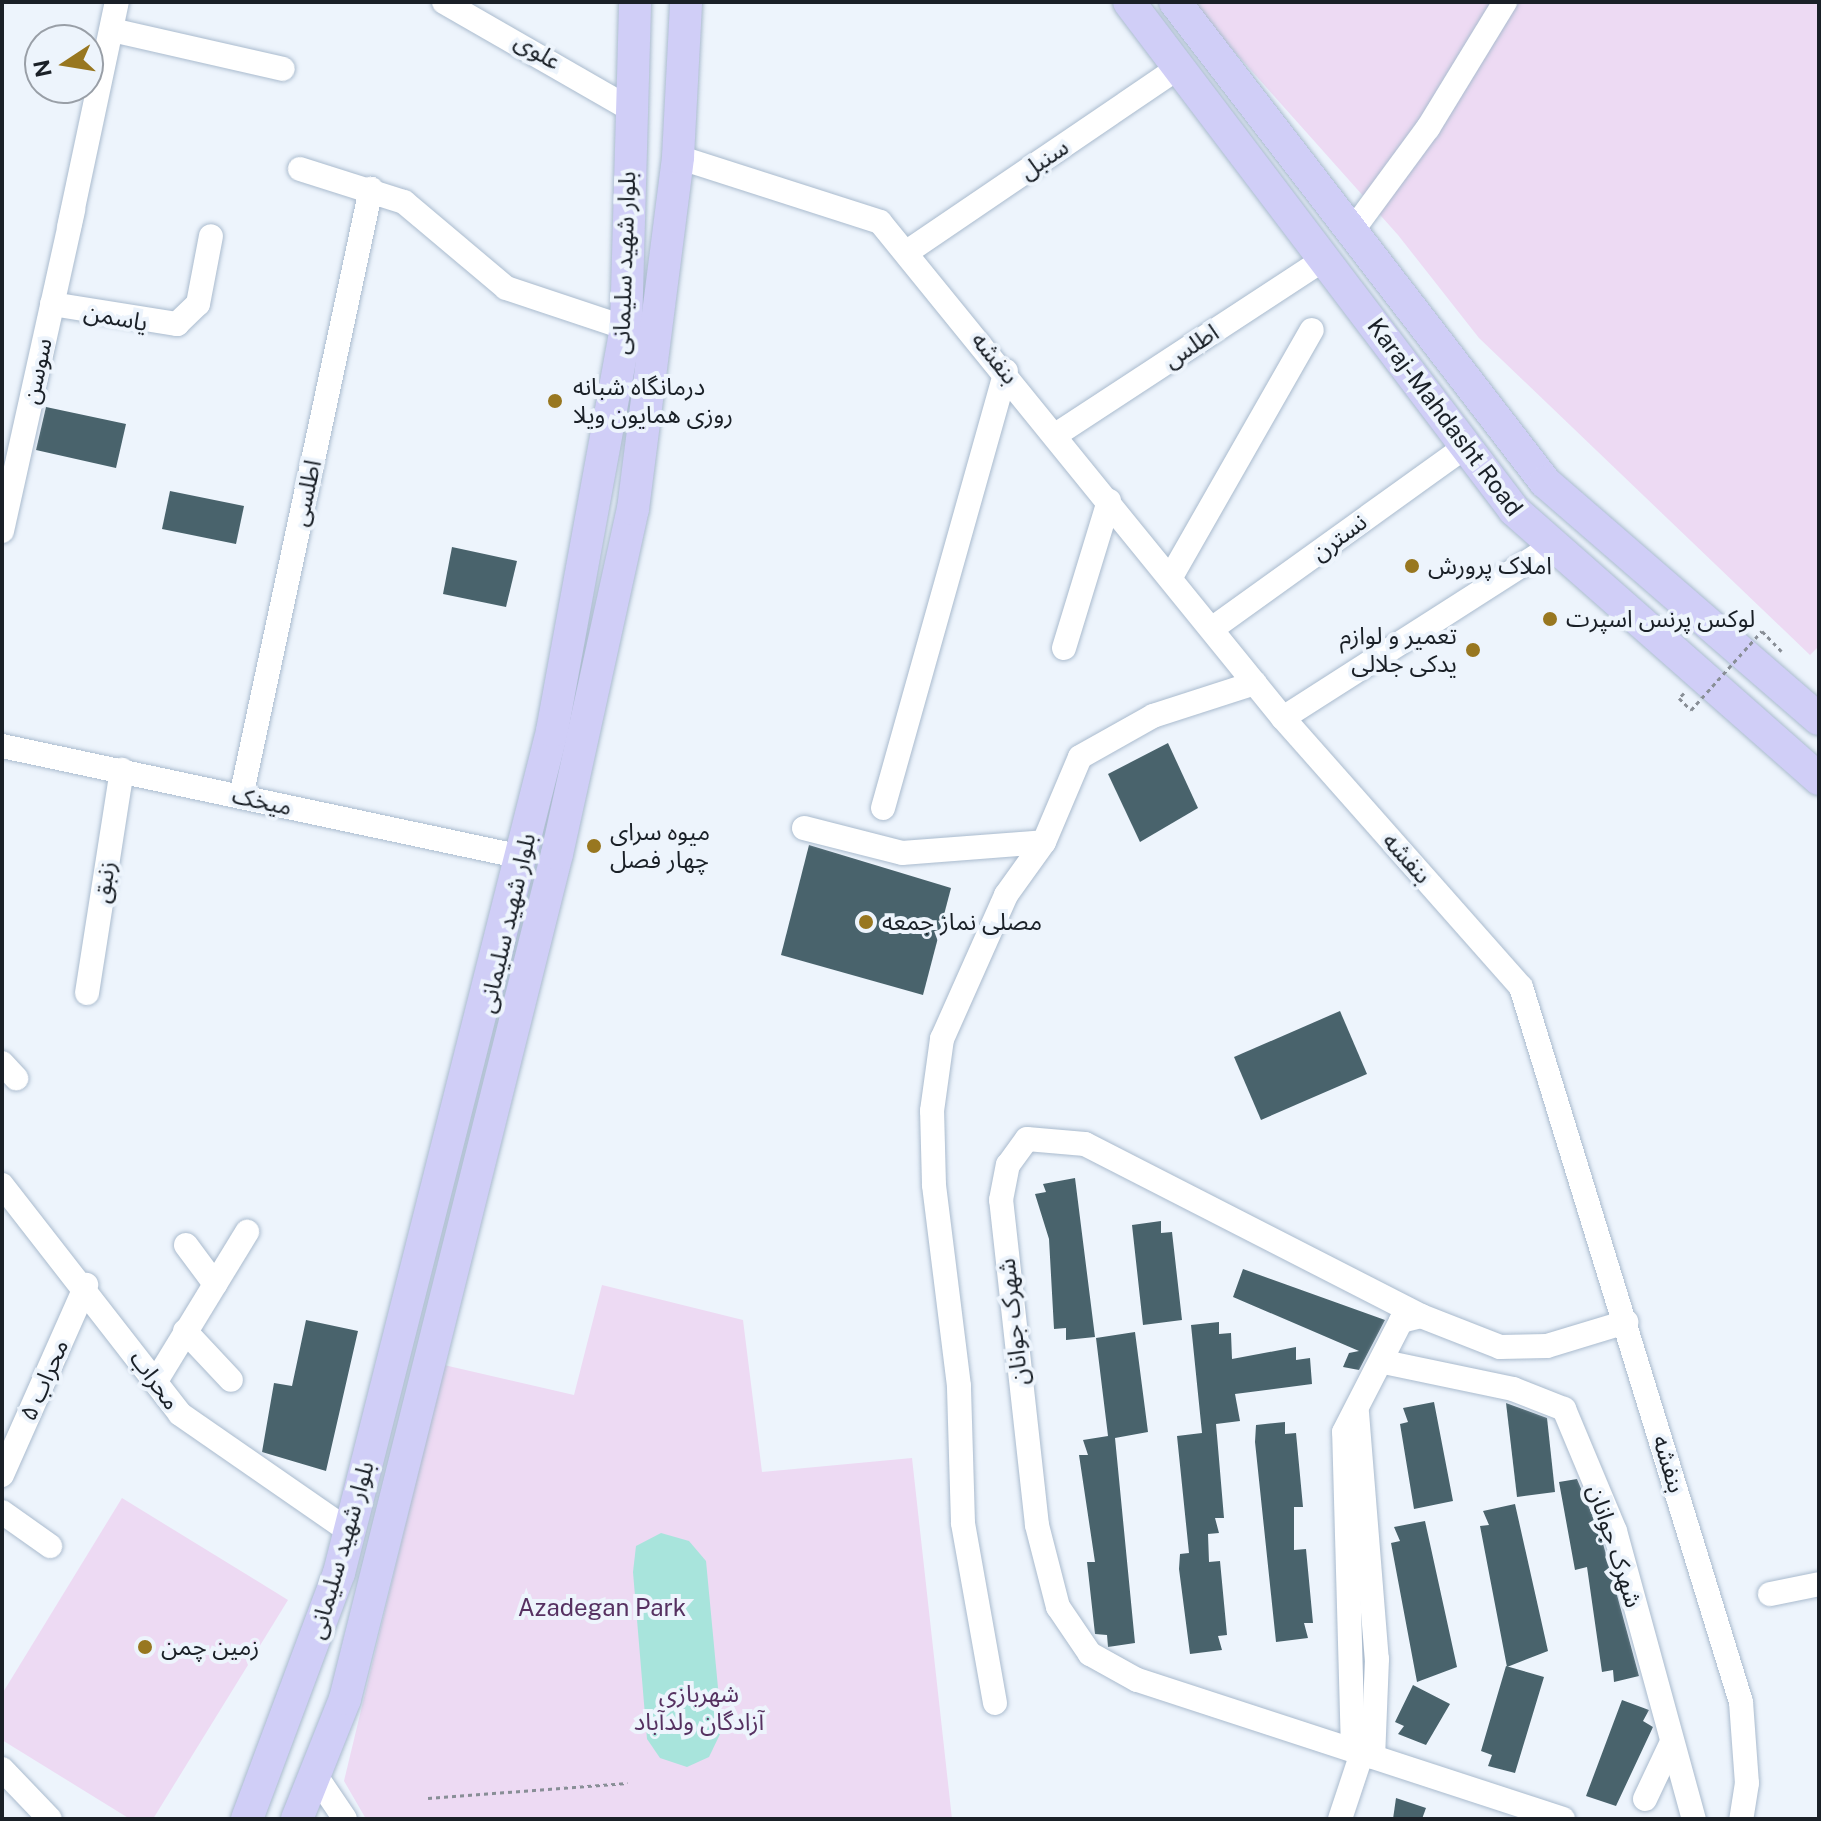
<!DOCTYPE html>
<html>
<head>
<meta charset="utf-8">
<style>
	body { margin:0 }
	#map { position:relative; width:1821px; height:1821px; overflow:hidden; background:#edf4fc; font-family:"Public Sans","Noto Sans Arabic",sans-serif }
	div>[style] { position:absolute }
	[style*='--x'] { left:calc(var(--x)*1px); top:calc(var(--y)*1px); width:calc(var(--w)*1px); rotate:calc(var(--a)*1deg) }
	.green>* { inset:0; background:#eddaf3 }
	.water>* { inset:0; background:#a8e4dc }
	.building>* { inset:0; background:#49636c }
	.path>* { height:3px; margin-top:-1.5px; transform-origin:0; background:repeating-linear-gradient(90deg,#888e96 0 4px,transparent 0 8px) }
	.roads { filter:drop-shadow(0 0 2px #aabbce) drop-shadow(0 0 2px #aabbce) }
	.minor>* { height:24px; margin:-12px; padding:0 12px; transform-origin:12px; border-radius:12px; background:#fff }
	.major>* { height:32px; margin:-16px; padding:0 16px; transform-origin:16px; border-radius:16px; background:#d0cef7 }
	.path-bridge>* { height:3px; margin-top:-1.5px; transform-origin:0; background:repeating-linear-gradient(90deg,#888e96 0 4px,transparent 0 8px) }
	.dots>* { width:22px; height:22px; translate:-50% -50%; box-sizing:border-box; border:4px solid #edf4fc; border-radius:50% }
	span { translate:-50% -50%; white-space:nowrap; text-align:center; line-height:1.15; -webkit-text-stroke:8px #edf4fc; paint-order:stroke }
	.street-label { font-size:24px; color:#1a2027 }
	.poi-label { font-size:24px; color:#1a2027 }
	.left { translate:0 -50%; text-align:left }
	.right { translate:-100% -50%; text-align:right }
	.park-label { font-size:24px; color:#563161 }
	.frame { position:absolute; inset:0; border:4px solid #1a2027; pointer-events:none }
	.north { position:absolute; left:24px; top:24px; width:80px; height:80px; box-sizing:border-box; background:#edf4fc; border:2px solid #999fa7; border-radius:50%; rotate:258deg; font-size:22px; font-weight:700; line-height:32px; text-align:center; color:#1a2027 }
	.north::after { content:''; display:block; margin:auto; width:28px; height:36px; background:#987720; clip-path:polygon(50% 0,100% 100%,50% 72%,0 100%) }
</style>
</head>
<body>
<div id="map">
	<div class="green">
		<i style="clip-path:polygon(1190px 2px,1819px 2px,1819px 646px,1810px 655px,1479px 338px,1398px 235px)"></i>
		<i style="clip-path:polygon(602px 1285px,743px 1320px,762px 1472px,912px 1458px,952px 1819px,366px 1819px,344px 1781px,444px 1365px,574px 1395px)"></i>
		<i style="clip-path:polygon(122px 1498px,288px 1600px,153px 1819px,130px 1819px,2px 1740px,2px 1694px)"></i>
	</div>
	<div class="water">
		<i style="clip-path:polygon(661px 1533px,689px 1541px,706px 1561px,722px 1730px,709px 1757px,687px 1767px,660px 1758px,647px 1739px,633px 1572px,636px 1546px)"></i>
	</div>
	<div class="building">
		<i style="clip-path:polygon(46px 407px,126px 424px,116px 468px,36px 450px)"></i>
		<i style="clip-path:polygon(170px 491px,244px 506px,236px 544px,162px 529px)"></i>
		<i style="clip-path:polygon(452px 547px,517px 561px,506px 607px,443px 594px)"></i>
		<i style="clip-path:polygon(1168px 743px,1198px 808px,1140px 842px,1108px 774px)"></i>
		<i style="clip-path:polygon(809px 845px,951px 888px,923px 995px,781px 955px)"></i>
		<i style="clip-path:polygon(1340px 1011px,1367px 1074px,1261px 1120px,1234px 1057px)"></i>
		<i style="clip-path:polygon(1075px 1178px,1095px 1337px,1066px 1340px,1066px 1328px,1054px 1329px,1049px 1239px,1035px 1194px,1046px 1192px,1043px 1184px)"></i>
		<i style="clip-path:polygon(1161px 1221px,1161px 1233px,1172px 1232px,1182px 1320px,1143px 1325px,1132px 1225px)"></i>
		<i style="clip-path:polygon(1243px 1269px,1385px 1320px,1359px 1370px,1343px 1367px,1349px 1353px,1359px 1351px,1233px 1297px)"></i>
		<i style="clip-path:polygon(306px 1320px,358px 1331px,326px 1471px,262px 1452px,274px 1383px,292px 1386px)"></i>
		<i style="clip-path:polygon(1219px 1322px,1219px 1334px,1231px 1333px,1232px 1359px,1296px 1347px,1296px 1360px,1310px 1358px,1312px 1384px,1235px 1394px,1240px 1421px,1216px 1424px,1224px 1518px,1215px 1518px,1219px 1533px,1208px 1534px,1209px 1562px,1220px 1561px,1227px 1635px,1218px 1636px,1222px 1650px,1190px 1654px,1179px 1569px,1180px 1554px,1189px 1553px,1177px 1436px,1202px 1433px,1191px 1325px)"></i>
		<i style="clip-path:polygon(1135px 1332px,1148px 1432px,1115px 1438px,1135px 1643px,1108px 1647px,1107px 1635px,1095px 1634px,1087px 1562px,1095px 1562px,1079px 1455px,1088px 1455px,1083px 1440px,1108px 1436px,1096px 1338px)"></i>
		<i style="clip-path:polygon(1434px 1402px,1453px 1501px,1414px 1509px,1400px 1424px,1408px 1422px,1403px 1408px)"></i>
		<i style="clip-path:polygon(1506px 1403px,1547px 1418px,1555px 1492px,1517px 1497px)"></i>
		<i style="clip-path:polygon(1285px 1422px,1285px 1434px,1296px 1433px,1303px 1507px,1294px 1507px,1294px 1550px,1306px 1549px,1313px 1623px,1304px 1623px,1308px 1638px,1276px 1642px,1255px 1442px,1256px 1425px)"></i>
		<i style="clip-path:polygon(1577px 1479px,1601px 1536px,1639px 1676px,1614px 1682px,1613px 1670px,1602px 1672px,1587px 1567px,1575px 1570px,1559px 1482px)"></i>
		<i style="clip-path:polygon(1515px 1504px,1548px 1651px,1507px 1667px,1480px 1526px,1489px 1525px,1483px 1511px)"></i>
		<i style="clip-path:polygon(1425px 1521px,1457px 1667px,1417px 1682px,1391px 1543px,1400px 1541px,1394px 1527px)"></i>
		<i style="clip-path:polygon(1506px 1666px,1544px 1677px,1515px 1773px,1488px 1766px,1492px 1755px,1481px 1751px)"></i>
		<i style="clip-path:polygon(1413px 1685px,1450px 1704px,1426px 1745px,1398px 1734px,1404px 1726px,1395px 1722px)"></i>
		<i style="clip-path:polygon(1622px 1700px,1649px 1710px,1643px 1721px,1653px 1727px,1616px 1806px,1586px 1796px)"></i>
		<i style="clip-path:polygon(1396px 1798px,1426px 1808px,1422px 1819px,1393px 1819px)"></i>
	</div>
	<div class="path">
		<i style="--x:1762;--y:631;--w:28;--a:46"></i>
		<i style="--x:1684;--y:693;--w:7;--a:135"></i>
		<i style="--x:1679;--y:698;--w:17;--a:45"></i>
		<i style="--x:428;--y:1798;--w:200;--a:-4.3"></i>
	</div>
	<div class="roads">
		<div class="minor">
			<i style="--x:444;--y:2;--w:212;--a:29.9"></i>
			<i style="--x:112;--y:30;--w:175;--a:12.8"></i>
			<i style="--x:678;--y:157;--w:212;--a:17.8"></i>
			<i style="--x:880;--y:222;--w:639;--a:50.91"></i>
			<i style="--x:1283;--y:718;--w:359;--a:48.5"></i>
			<i style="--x:1521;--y:987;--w:748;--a:72.9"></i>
			<i style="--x:1741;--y:1702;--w:81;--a:85.8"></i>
			<i style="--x:1747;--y:1783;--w:36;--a:99"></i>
			<i style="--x:300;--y:169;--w:109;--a:17.6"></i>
			<i style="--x:404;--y:202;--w:133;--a:40.1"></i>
			<i style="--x:506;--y:288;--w:126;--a:18.4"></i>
			<i style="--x:69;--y:227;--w:230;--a:-78"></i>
			<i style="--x:1350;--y:234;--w:132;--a:-53.7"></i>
			<i style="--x:1428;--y:128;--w:148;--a:-58.6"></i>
			<i style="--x:907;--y:252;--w:331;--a:-34.2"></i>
			<i style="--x:52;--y:304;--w:127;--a:9.1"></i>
			<i style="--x:177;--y:324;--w:29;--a:-44"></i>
			<i style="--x:198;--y:304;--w:69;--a:-79.2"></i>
			<i style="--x:1057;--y:434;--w:319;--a:-33.2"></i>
			<i style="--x:2;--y:531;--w:329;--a:-77.5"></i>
			<i style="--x:1172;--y:575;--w:282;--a:-60.3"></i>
			<i style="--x:1213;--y:628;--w:312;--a:-35.7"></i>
			<i style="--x:1064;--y:648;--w:154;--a:-73"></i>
			<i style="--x:1283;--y:718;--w:316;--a:-32.6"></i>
			<i style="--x:2;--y:746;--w:532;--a:12.05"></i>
			<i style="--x:241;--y:797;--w:622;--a:-77.93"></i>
			<i style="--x:883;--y:808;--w:454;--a:-74.3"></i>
			<i style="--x:804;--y:828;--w:101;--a:14.3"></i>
			<i style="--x:902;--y:853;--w:142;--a:-4.4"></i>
			<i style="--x:87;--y:993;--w:226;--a:-81.1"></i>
			<i style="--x:2;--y:1063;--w:21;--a:47"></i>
			<i style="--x:2;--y:1185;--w:290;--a:52.1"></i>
			<i style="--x:180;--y:1414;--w:206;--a:34.7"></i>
			<i style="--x:186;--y:1245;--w:49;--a:53.4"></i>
			<i style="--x:185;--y:1331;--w:67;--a:46.8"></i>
			<i style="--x:1384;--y:1362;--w:132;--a:11.8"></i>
			<i style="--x:1513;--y:1389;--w:55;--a:21.4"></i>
			<i style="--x:1564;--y:1409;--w:132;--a:67.3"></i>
			<i style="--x:1615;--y:1531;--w:299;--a:74.7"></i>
			<i style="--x:156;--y:1381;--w:175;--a:-58.6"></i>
			<i style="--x:1357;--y:1413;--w:247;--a:85.4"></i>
			<i style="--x:1377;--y:1659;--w:98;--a:92.3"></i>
			<i style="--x:2;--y:1475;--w:208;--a:-66.1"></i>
			<i style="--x:2;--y:1512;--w:59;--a:35.3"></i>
			<i style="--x:1770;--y:1594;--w:50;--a:-11.5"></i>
			<i style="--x:995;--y:1703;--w:183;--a:-100.1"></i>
			<i style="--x:963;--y:1523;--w:137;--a:-91.7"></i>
			<i style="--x:959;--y:1386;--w:203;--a:-97.1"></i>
			<i style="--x:934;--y:1185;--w:74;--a:-91.5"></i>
			<i style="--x:932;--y:1111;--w:73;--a:-82.1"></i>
			<i style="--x:942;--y:1039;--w:158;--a:-66"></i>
			<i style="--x:1006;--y:895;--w:65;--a:-54.4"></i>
			<i style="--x:1044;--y:842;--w:92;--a:-67"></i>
			<i style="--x:1080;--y:757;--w:84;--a:-29.3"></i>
			<i style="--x:1153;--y:716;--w:107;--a:-17.9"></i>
			<i style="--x:1353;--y:1750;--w:318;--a:-91.6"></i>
			<i style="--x:1344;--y:1432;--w:125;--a:-62.8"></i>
			<i style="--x:1401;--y:1321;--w:21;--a:-14"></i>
			<i style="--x:2;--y:1769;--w:69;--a:46.2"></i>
			<i style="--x:318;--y:1779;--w:48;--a:56"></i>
			<i style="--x:1645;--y:1799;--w:61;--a:-64.7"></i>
			<i style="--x:1340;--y:1819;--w:70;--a:-71.6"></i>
			<i style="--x:1563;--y:1819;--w:448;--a:-161.9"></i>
			<i style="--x:1137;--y:1680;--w:54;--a:-151"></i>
			<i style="--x:1090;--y:1654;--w:57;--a:-124.2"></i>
			<i style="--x:1058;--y:1607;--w:85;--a:-104.4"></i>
			<i style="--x:1037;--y:1525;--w:327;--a:-96.3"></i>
			<i style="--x:1001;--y:1200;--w:36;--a:-79"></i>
			<i style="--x:1008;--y:1165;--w:32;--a:-54"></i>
			<i style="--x:1027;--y:1139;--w:58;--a:4.9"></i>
			<i style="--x:1085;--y:1144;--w:377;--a:27.1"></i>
			<i style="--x:1421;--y:1316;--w:85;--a:21.4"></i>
			<i style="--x:1500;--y:1347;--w:47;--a:-1.2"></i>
			<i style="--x:1547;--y:1346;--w:83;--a:-16.9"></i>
		</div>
		<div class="major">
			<i style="--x:1129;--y:2;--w:637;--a:52.84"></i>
			<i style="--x:1514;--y:510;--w:407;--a:41.4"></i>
			<i style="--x:1175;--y:2;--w:606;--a:52.37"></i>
			<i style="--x:1545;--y:482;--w:362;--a:40.9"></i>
			<i style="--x:247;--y:1819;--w:263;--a:-69.5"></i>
			<i style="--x:339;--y:1573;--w:869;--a:-75.8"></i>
			<i style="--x:552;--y:731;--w:410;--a:-79.6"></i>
			<i style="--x:626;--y:328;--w:326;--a:-88.4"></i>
			<i style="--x:297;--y:1819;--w:129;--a:-68.2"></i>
			<i style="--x:345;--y:1699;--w:871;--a:-75.92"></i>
			<i style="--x:557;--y:854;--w:353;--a:-77.6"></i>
			<i style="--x:633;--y:509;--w:355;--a:-82.7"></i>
			<i style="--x:678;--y:157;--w:155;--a:-87"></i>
		</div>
	</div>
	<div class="path-bridge">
		<i style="--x:1691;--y:710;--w:106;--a:-48.1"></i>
	</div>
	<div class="dots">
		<i style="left:555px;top:401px;background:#987720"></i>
		<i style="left:1412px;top:566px;background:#987720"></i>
		<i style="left:1550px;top:619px;background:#987720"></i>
		<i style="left:1473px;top:650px;background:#987720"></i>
		<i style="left:594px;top:846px;background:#987720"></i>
		<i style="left:866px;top:922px;background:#987720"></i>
		<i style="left:145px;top:1647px;background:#987720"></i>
	</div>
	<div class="street-label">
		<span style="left:538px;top:51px;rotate:32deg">علوی</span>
		<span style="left:1044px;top:159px;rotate:-34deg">سنبل</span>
		<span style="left:624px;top:263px;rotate:-88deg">بلوار شهید سلیمانی</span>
		<span style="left:116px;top:317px;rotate:11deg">یاسمن</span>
		<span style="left:1191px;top:346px;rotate:-33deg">اطلس</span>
		<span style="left:995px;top:358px;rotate:51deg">بنفشه</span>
		<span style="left:37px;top:371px;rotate:-78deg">سوسن</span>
		<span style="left:1445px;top:417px;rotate:53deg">Karaj-Mahdasht Road</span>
		<span style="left:306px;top:493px;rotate:-78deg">اطلسی</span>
		<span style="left:1339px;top:537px;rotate:-36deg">نسترن</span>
		<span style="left:262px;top:801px;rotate:12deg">میخک</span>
		<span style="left:1407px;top:858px;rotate:48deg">بنفشه</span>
		<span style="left:104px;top:882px;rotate:-81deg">زنبق</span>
		<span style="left:507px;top:923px;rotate:-77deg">بلوار شهید سلیمانی</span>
		<span style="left:1013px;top:1322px;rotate:-96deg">شهرک جوانان</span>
		<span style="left:44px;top:1380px;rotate:-66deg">محراب ۵</span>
		<span style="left:155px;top:1380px;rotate:54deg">محراب</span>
		<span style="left:1669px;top:1464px;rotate:73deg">بنفشه</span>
		<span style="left:1615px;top:1546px;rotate:72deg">شهرک جوانان</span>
		<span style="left:341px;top:1550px;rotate:-74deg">بلوار شهید سلیمانی</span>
	</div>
	<div class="poi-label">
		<span class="left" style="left:573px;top:401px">درمانگاه شبانه<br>روزی همایون ویلا</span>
		<span class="left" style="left:1428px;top:566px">املاک پرورش</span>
		<span class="left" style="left:1566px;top:619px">لوکس پرنس اسپرت</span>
		<span class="right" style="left:1457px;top:650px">تعمیر و لوازم<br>یدکی جلالی</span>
		<span class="left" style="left:610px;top:846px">میوه سرای<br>چهار فصل</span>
		<span class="left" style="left:882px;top:922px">مصلی نماز جمعه</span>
		<span class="left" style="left:161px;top:1647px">زمین چمن</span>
	</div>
	<div class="park-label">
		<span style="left:602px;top:1608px">Azadegan Park</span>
		<span style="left:699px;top:1708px">شهربازی<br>آزادگان ولدآباد</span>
	</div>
	<div class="frame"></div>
	<div class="north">N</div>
</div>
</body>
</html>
